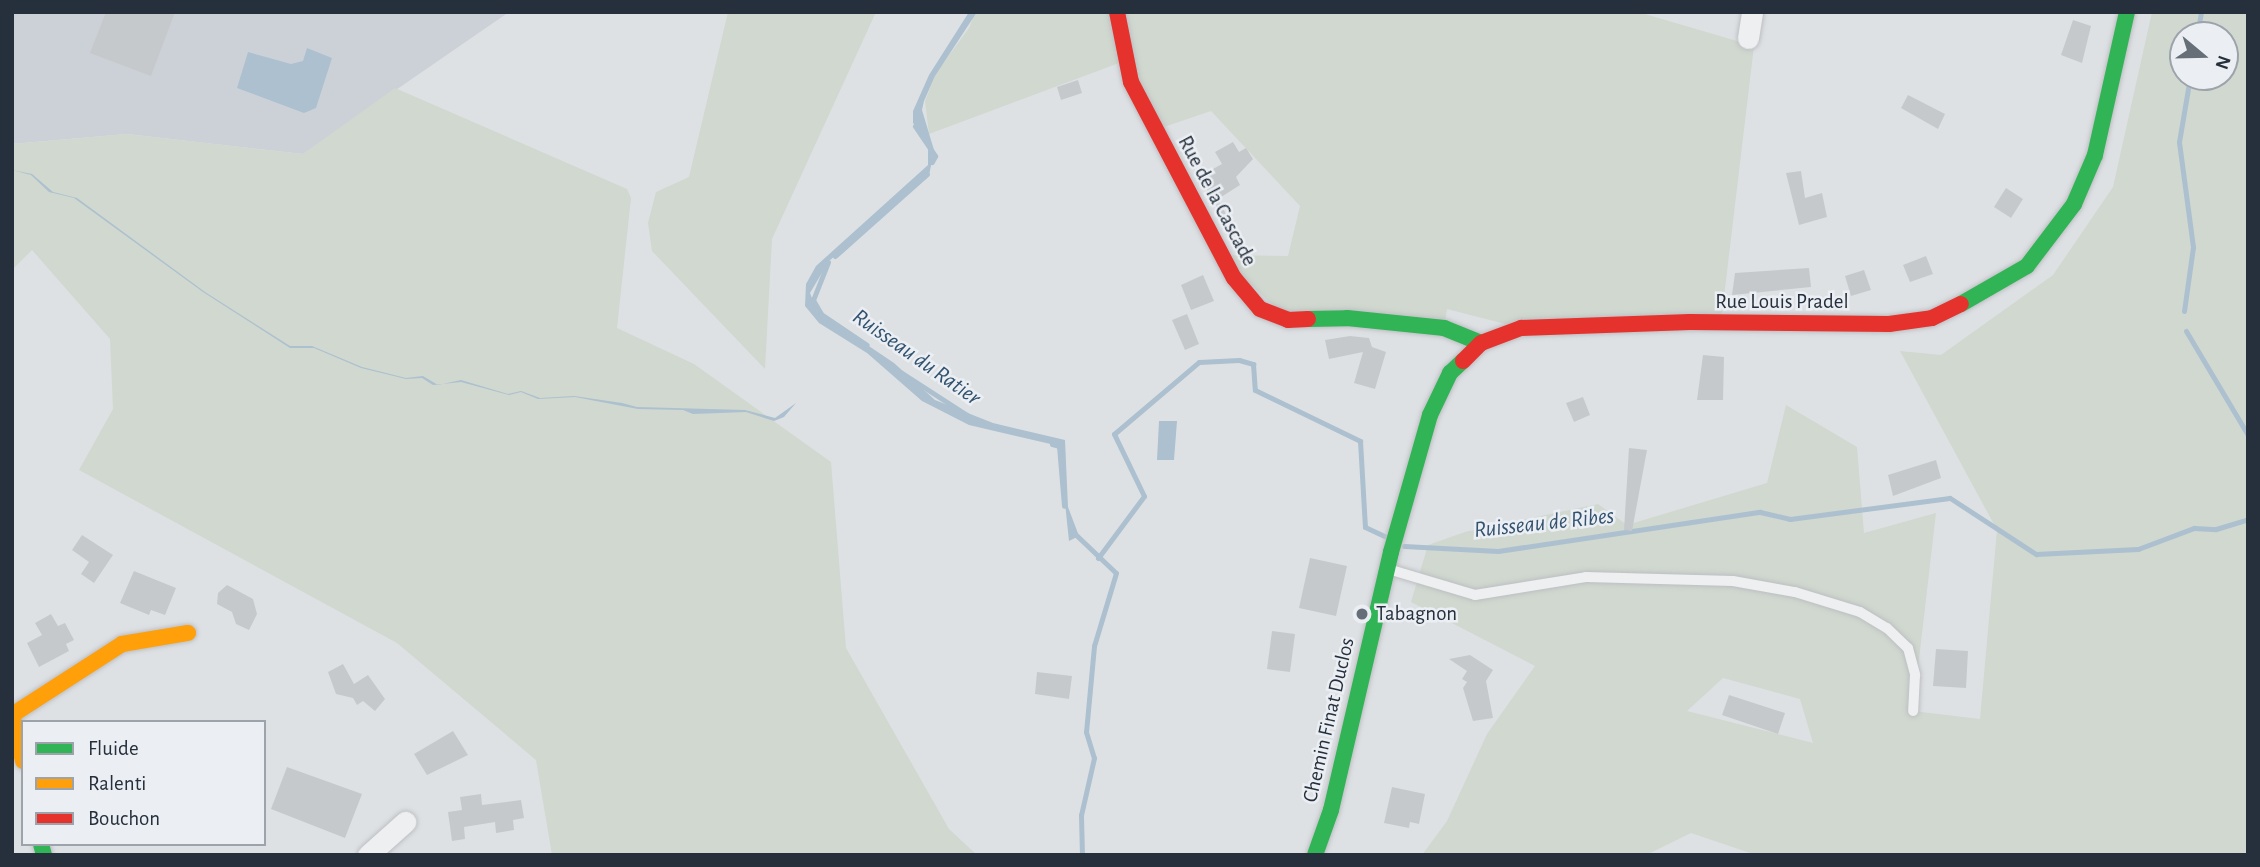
<!DOCTYPE html>
<html>
<head>
<meta charset="utf-8">
<style>
	body { margin:0 }
	#map { position:relative; width:2260px; height:867px; overflow:hidden; background:#dee1e4; font-family:"Alegreya Sans",sans-serif }
	div>[style] { position:absolute }
	[style*='--x'] { left:calc(var(--x)*1px); top:calc(var(--y)*1px); width:calc(var(--w)*1px); rotate:calc(var(--a)*1deg) }
	.built>* { inset:0; background:#ccd1d7 }
	.green>* { inset:0; background:#d0d8cf }
	.water>* { inset:0; background:#acc0cf }
	.stream>* { height:5px; margin:-2.5px; padding:0 2.5px; transform-origin:2.5px; border-radius:2.5px; background:#acc0cf }
	.building>* { inset:0; background:#c6c9cc }
	.roads { filter:drop-shadow(0 0 2px #bdbfc2) drop-shadow(0 0 2px #bdbfc2) }
	.lane>* { height:10px; margin:-5px; padding:0 5px; transform-origin:5px; border-radius:5px; background:#edeff0 }
	.street>* { height:21px; margin:-10.5px; padding:0 10.5px; transform-origin:10.5px; border-radius:10.5px; background:#edeff0 }
	.fast>* { height:16px; margin:-8px; padding:0 8px; transform-origin:8px; border-radius:8px; background:#30b455 }
	.slow>* { height:16px; margin:-8px; padding:0 8px; transform-origin:8px; border-radius:8px; background:#ff9f0a }
	.jam>* { height:16px; margin:-8px; padding:0 8px; transform-origin:8px; border-radius:8px; background:#e5322d }
	.dots>* { width:19px; height:19px; translate:-50% -50%; box-sizing:border-box; border:4px solid #ebeff4; border-radius:50% }
	span { translate:-50% -50%; white-space:nowrap; text-align:center; line-height:1.15; -webkit-text-stroke:5px #ebeff4; paint-order:stroke }
	.street-label { font-size:21px; color:#26303c }
	.poi-label { font-size:21px; color:#26303c }
	.left { translate:0 -50%; text-align:left }
	.water-label { font-size:23px; color:#32526e; font-style:italic }
	.frame { position:absolute; inset:0; border:14px solid #26303c; pointer-events:none }
	.legend { position:absolute; left:21px; top:720px; width:245px; height:126px; box-sizing:border-box; background:#ebeff4; border:2px solid #9ca3aa; margin:0; padding:9px 12px; list-style:none; font-size:21px; color:#26303c }
	.legend li { display:flex; align-items:center; gap:14px; height:35px }
	.legend b { width:35px; border:2px solid #9ca3aa }
	.north { position:absolute; left:2169px; top:21px; width:70px; height:70px; box-sizing:border-box; background:#ebeff4; border:2px solid #9ca3aa; border-radius:50%; rotate:109deg; font-size:19px; font-weight:700; line-height:28px; text-align:center; color:#26303c }
	.north::after { content:''; display:block; margin:auto; width:24px; height:32px; background:#666e77; clip-path:polygon(50% 0,100% 100%,50% 72%,0 100%) }
</style>
</head>
<body>
<div id="map">
	<div class="built">
		<i style="clip-path:polygon(12px 12px,509px 12px,303px 154px,127px 134px,12px 144px)"></i>
	</div>
	<div class="green">
		<i style="clip-path:polygon(728px 12px,876px 12px,772px 239px,765px 369px,652px 251px,648px 223px,656px 192px,689px 177px)"></i>
		<i style="clip-path:polygon(975px 12px,1638px 12px,1754px 46px,1721px 322px,1521px 328px,1447px 309px,1444px 328px,1288px 320px,1221px 255px,1288px 256px,1300px 206px,1211px 111px,1155px 130px,1127px 60px,929px 134px,925px 101px,936px 73px,969px 28px)"></i>
		<i style="clip-path:polygon(evenodd,2152px 12px,2248px 12px,2248px 855px,1756px 855px,1691px 833px,1646px 855px,1422px 855px,1447px 821px,1487px 734px,1535px 666px,1411px 602px,1428px 545px,1465px 532px,1598px 504px,1627px 525px,1767px 483px,1786px 405px,1857px 447px,1864px 533px,1936px 513px,1913px 711px,1980px 719px,1997px 530px,1900px 351px,1941px 355px,2053px 275px,2113px 187px,2152px 12px,2183px 35px,2225px 35px,2225px 77px,2183px 77px,2183px 35px,2152px 12px,1723px 678px,1800px 699px,1813px 743px,1687px 711px,1723px 678px)"></i>
		<i style="clip-path:polygon(395px 88px,627px 189px,631px 198px,617px 328px,694px 364px,831px 462px,846px 648px,949px 829px,977px 855px,552px 855px,536px 760px,397px 643px,79px 470px,113px 409px,110px 339px,32px 250px,12px 270px,12px 144px,127px 134px,303px 154px)"></i>
	</div>
	<div class="water">
		<i style="clip-path:polygon(969px 12px,977px 12px,935px 76px,924px 101px,922px 110px,934px 150px,929px 176px,829px 261px,810px 293px,817px 311px,894px 363px,935px 400px,993px 423px,1065px 440px,1068px 507px,1079px 536px,1069px 541px,1059px 446px,969px 425px,922px 401px,867px 353px,819px 323px,805px 306px,806px 284px,816px 266px,928px 165px,928px 143px,913px 123px,913px 111px,929px 75px)"></i>
		<i style="clip-path:polygon(307px 48px,332px 58px,316px 108px,304px 113px,237px 88px,248px 52px,291px 64px,303px 61px)"></i>
		<i style="clip-path:polygon(12px 170px,32px 174px,53px 192px,77px 198px,205px 292px,290px 346px,312px 346px,362px 367px,406px 378px,423px 376px,438px 385px,461px 380px,508px 394px,521px 391px,540px 398px,574px 396px,622px 403px,637px 407px,745px 410px,775px 418px,796px 403px,784px 417px,774px 421px,746px 412px,693px 414px,683px 410px,638px 409px,575px 397px,538px 399px,521px 392px,509px 395px,461px 382px,433px 385px,422px 378px,406px 379px,361px 368px,314px 348px,290px 348px,203px 292px,74px 198px,49px 192px,31px 175px)"></i>
		<i style="clip-path:polygon(1159px 421px,1177px 421px,1174px 460px,1157px 460px)"></i>
	</div>
	<div class="stream">
		<i style="--x:2197;--y:35;--w:23;--a:-80"></i>
		<i style="--x:915;--y:126;--w:36;--a:56"></i>
		<i style="--x:935;--y:156;--w:7;--a:117"></i>
		<i style="--x:835;--y:256;--w:123;--a:-41.7"></i>
		<i style="--x:828;--y:262;--w:41;--a:111.5"></i>
		<i style="--x:813;--y:300;--w:16;--a:60"></i>
		<i style="--x:821;--y:314;--w:55;--a:34"></i>
		<i style="--x:2184;--y:311;--w:65;--a:-82"></i>
		<i style="--x:2193;--y:247;--w:106;--a:-97.6"></i>
		<i style="--x:2179;--y:142;--w:66;--a:-80.4"></i>
		<i style="--x:2186;--y:331;--w:121;--a:59.2"></i>
		<i style="--x:902;--y:373;--w:77;--a:32.9"></i>
		<i style="--x:1052;--y:444;--w:7;--a:16"></i>
		<i style="--x:1059;--y:446;--w:60;--a:85.2"></i>
		<i style="--x:1073;--y:532;--w:59;--a:43.6"></i>
		<i style="--x:1116;--y:573;--w:76;--a:106.8"></i>
		<i style="--x:1094;--y:646;--w:86;--a:95.3"></i>
		<i style="--x:1086;--y:732;--w:27;--a:73"></i>
		<i style="--x:1094;--y:758;--w:58;--a:102.8"></i>
		<i style="--x:1081;--y:815;--w:40;--a:88.6"></i>
		<i style="--x:1404;--y:546;--w:94;--a:3"></i>
		<i style="--x:1498;--y:551;--w:265;--a:-8.5"></i>
		<i style="--x:1760;--y:512;--w:31;--a:13"></i>
		<i style="--x:1790;--y:519;--w:161;--a:-7.5"></i>
		<i style="--x:1950;--y:498;--w:103;--a:33.1"></i>
		<i style="--x:2036;--y:554;--w:102;--a:-2.8"></i>
		<i style="--x:2138;--y:549;--w:60;--a:-20.6"></i>
		<i style="--x:2194;--y:528;--w:22;--a:3"></i>
		<i style="--x:2216;--y:529;--w:34;--a:-17"></i>
		<i style="--x:1098;--y:558;--w:77;--a:-53.4"></i>
		<i style="--x:1144;--y:496;--w:69;--a:-115.8"></i>
		<i style="--x:1114;--y:434;--w:111;--a:-40.3"></i>
		<i style="--x:1199;--y:362;--w:40;--a:-2.9"></i>
		<i style="--x:1239;--y:360;--w:15;--a:16"></i>
		<i style="--x:1253;--y:364;--w:26;--a:86"></i>
		<i style="--x:1255;--y:390;--w:117;--a:25.9"></i>
		<i style="--x:1360;--y:441;--w:86;--a:86.7"></i>
		<i style="--x:1365;--y:527;--w:23;--a:25"></i>
	</div>
	<div class="building">
		<i style="clip-path:polygon(106px 12px,175px 12px,151px 76px,90px 53px)"></i>
		<i style="clip-path:polygon(2073px 20px,2091px 26px,2082px 63px,2061px 55px)"></i>
		<i style="clip-path:polygon(1078px 80px,1082px 93px,1061px 100px,1057px 87px)"></i>
		<i style="clip-path:polygon(1908px 95px,1945px 114px,1938px 129px,1901px 108px)"></i>
		<i style="clip-path:polygon(1233px 142px,1239px 152px,1246px 148px,1253px 159px,1236px 177px,1240px 185px,1218px 199px,1227px 216px,1222px 218px,1200px 176px,1222px 164px,1215px 152px)"></i>
		<i style="clip-path:polygon(1801px 171px,1805px 198px,1822px 193px,1827px 217px,1799px 225px,1786px 173px)"></i>
		<i style="clip-path:polygon(2006px 188px,2023px 199px,2011px 218px,1994px 207px)"></i>
		<i style="clip-path:polygon(1926px 256px,1933px 274px,1910px 282px,1903px 265px)"></i>
		<i style="clip-path:polygon(1809px 268px,1811px 287px,1732px 295px,1735px 273px)"></i>
		<i style="clip-path:polygon(1864px 270px,1871px 290px,1851px 296px,1845px 276px)"></i>
		<i style="clip-path:polygon(1203px 275px,1214px 301px,1191px 310px,1181px 285px)"></i>
		<i style="clip-path:polygon(1187px 314px,1199px 344px,1185px 350px,1172px 320px)"></i>
		<i style="clip-path:polygon(1350px 336px,1369px 338px,1372px 347px,1386px 352px,1375px 389px,1354px 383px,1363px 352px,1329px 359px,1325px 340px)"></i>
		<i style="clip-path:polygon(1703px 355px,1724px 357px,1723px 400px,1697px 400px)"></i>
		<i style="clip-path:polygon(1583px 397px,1590px 415px,1574px 422px,1566px 403px)"></i>
		<i style="clip-path:polygon(1629px 448px,1647px 450px,1632px 531px,1624px 530px)"></i>
		<i style="clip-path:polygon(1936px 460px,1941px 478px,1893px 496px,1888px 475px)"></i>
		<i style="clip-path:polygon(82px 535px,113px 555px,94px 583px,81px 574px,89px 562px,72px 550px)"></i>
		<i style="clip-path:polygon(1310px 558px,1347px 566px,1336px 616px,1299px 608px)"></i>
		<i style="clip-path:polygon(134px 571px,176px 588px,165px 615px,151px 610px,149px 615px,120px 603px)"></i>
		<i style="clip-path:polygon(227px 585px,253px 599px,257px 614px,249px 630px,236px 624px,232px 612px,217px 604px,218px 593px)"></i>
		<i style="clip-path:polygon(51px 614px,58px 626px,65px 623px,74px 640px,66px 644px,69px 651px,39px 667px,27px 643px,42px 635px,35px 623px)"></i>
		<i style="clip-path:polygon(1272px 631px,1295px 634px,1290px 672px,1267px 669px)"></i>
		<i style="clip-path:polygon(1936px 649px,1968px 651px,1966px 688px,1933px 686px)"></i>
		<i style="clip-path:polygon(1470px 655px,1493px 670px,1486px 681px,1493px 718px,1473px 721px,1463px 688px,1467px 682px,1462px 679px,1467px 671px,1449px 659px)"></i>
		<i style="clip-path:polygon(343px 664px,354px 684px,368px 675px,385px 699px,375px 711px,363px 701px,357px 705px,353px 698px,336px 694px,328px 672px)"></i>
		<i style="clip-path:polygon(1037px 672px,1072px 676px,1069px 699px,1035px 694px)"></i>
		<i style="clip-path:polygon(1729px 695px,1785px 713px,1778px 734px,1722px 715px)"></i>
		<i style="clip-path:polygon(453px 731px,468px 755px,427px 775px,414px 754px)"></i>
		<i style="clip-path:polygon(287px 767px,362px 794px,345px 838px,271px 809px)"></i>
		<i style="clip-path:polygon(1392px 787px,1425px 794px,1419px 824px,1410px 822px,1409px 828px,1384px 823px)"></i>
		<i style="clip-path:polygon(481px 794px,482px 805px,521px 800px,524px 818px,513px 820px,514px 830px,496px 833px,495px 822px,464px 827px,465px 839px,452px 841px,448px 812px,462px 810px,460px 797px)"></i>
	</div>
	<div class="roads">
		<div class="lane">
			<i style="--x:1388;--y:569;--w:91;--a:16.6"></i>
			<i style="--x:1475;--y:595;--w:112;--a:-9.2"></i>
			<i style="--x:1586;--y:577;--w:147;--a:1.6"></i>
			<i style="--x:1733;--y:581;--w:63;--a:10.1"></i>
			<i style="--x:1795;--y:592;--w:68;--a:17.1"></i>
			<i style="--x:1860;--y:612;--w:31;--a:31"></i>
			<i style="--x:1887;--y:628;--w:29;--a:44"></i>
			<i style="--x:1908;--y:648;--w:28;--a:75"></i>
			<i style="--x:1915;--y:675;--w:36;--a:93"></i>
		</div>
		<div class="street">
			<i style="--x:1748;--y:38;--w:26;--a:-81"></i>
			<i style="--x:368;--y:855;--w:50;--a:-41.7"></i>
		</div>
		<div class="fast">
			<i style="--x:1961;--y:304;--w:76;--a:-29.9"></i>
			<i style="--x:2027;--y:266;--w:78;--a:-52.8"></i>
			<i style="--x:2074;--y:204;--w:53;--a:-66.8"></i>
			<i style="--x:2095;--y:155;--w:147;--a:-77.4"></i>
			<i style="--x:1308;--y:319;--w:39;--a:-1"></i>
			<i style="--x:1347;--y:318;--w:98;--a:5.9"></i>
			<i style="--x:1444;--y:328;--w:40;--a:22"></i>
			<i style="--x:41;--y:844;--w:11;--a:75"></i>
			<i style="--x:1315;--y:855;--w:48;--a:-70.4"></i>
			<i style="--x:1331;--y:810;--w:265;--a:-76.9"></i>
			<i style="--x:1391;--y:552;--w:142;--a:-74.1"></i>
			<i style="--x:1430;--y:415;--w:47;--a:-64.5"></i>
			<i style="--x:1450;--y:373;--w:18;--a:-43"></i>
		</div>
		<div class="slow">
			<i style="--x:23;--y:761;--w:47;--a:-103.4"></i>
			<i style="--x:12;--y:715;--w:131;--a:-32.8"></i>
			<i style="--x:122;--y:644;--w:67;--a:-9.5"></i>
		</div>
		<div class="jam">
			<i style="--x:1117;--y:12;--w:71;--a:78.7"></i>
			<i style="--x:1131;--y:82;--w:221;--a:62.3"></i>
			<i style="--x:1234;--y:278;--w:40;--a:50"></i>
			<i style="--x:1260;--y:309;--w:30;--a:21"></i>
			<i style="--x:1288;--y:320;--w:20;--a:-3"></i>
			<i style="--x:1463;--y:361;--w:25;--a:-45"></i>
			<i style="--x:1481;--y:343;--w:43;--a:-20.6"></i>
			<i style="--x:1521;--y:328;--w:169;--a:-2"></i>
			<i style="--x:1690;--y:322;--w:199;--a:0.6"></i>
			<i style="--x:1889;--y:324;--w:43;--a:-7.9"></i>
			<i style="--x:1932;--y:318;--w:32;--a:-26"></i>
		</div>
	</div>
	<div class="dots">
		<i style="left:1362px;top:614px;background:#666e77"></i>
	</div>
	<div class="street-label">
		<span style="left:1217px;top:201px;rotate:62deg">Rue de la Cascade</span>
		<span style="left:1782px;top:302px">Rue Louis Pradel</span>
		<span style="left:1329px;top:720px;rotate:-77deg">Chemin Finat Duclos</span>
	</div>
	<div class="poi-label">
		<span class="left" style="left:1376px;top:614px">Tabagnon</span>
	</div>
	<div class="water-label">
		<span style="left:916px;top:358px;rotate:35deg">Ruisseau du Ratier</span>
		<span style="left:1544px;top:524px;rotate:-6deg">Ruisseau de Ribes</span>
	</div>
	<div class="frame"></div>
	<ul class="legend">
	<li><b style="height:9px;background:#30b455"></b>Fluide</li>
	<li><b style="height:9px;background:#ff9f0a"></b>Ralenti</li>
	<li><b style="height:9px;background:#e5322d"></b>Bouchon</li>
	</ul>
	<div class="north">N</div>
</div>
</body>
</html>
